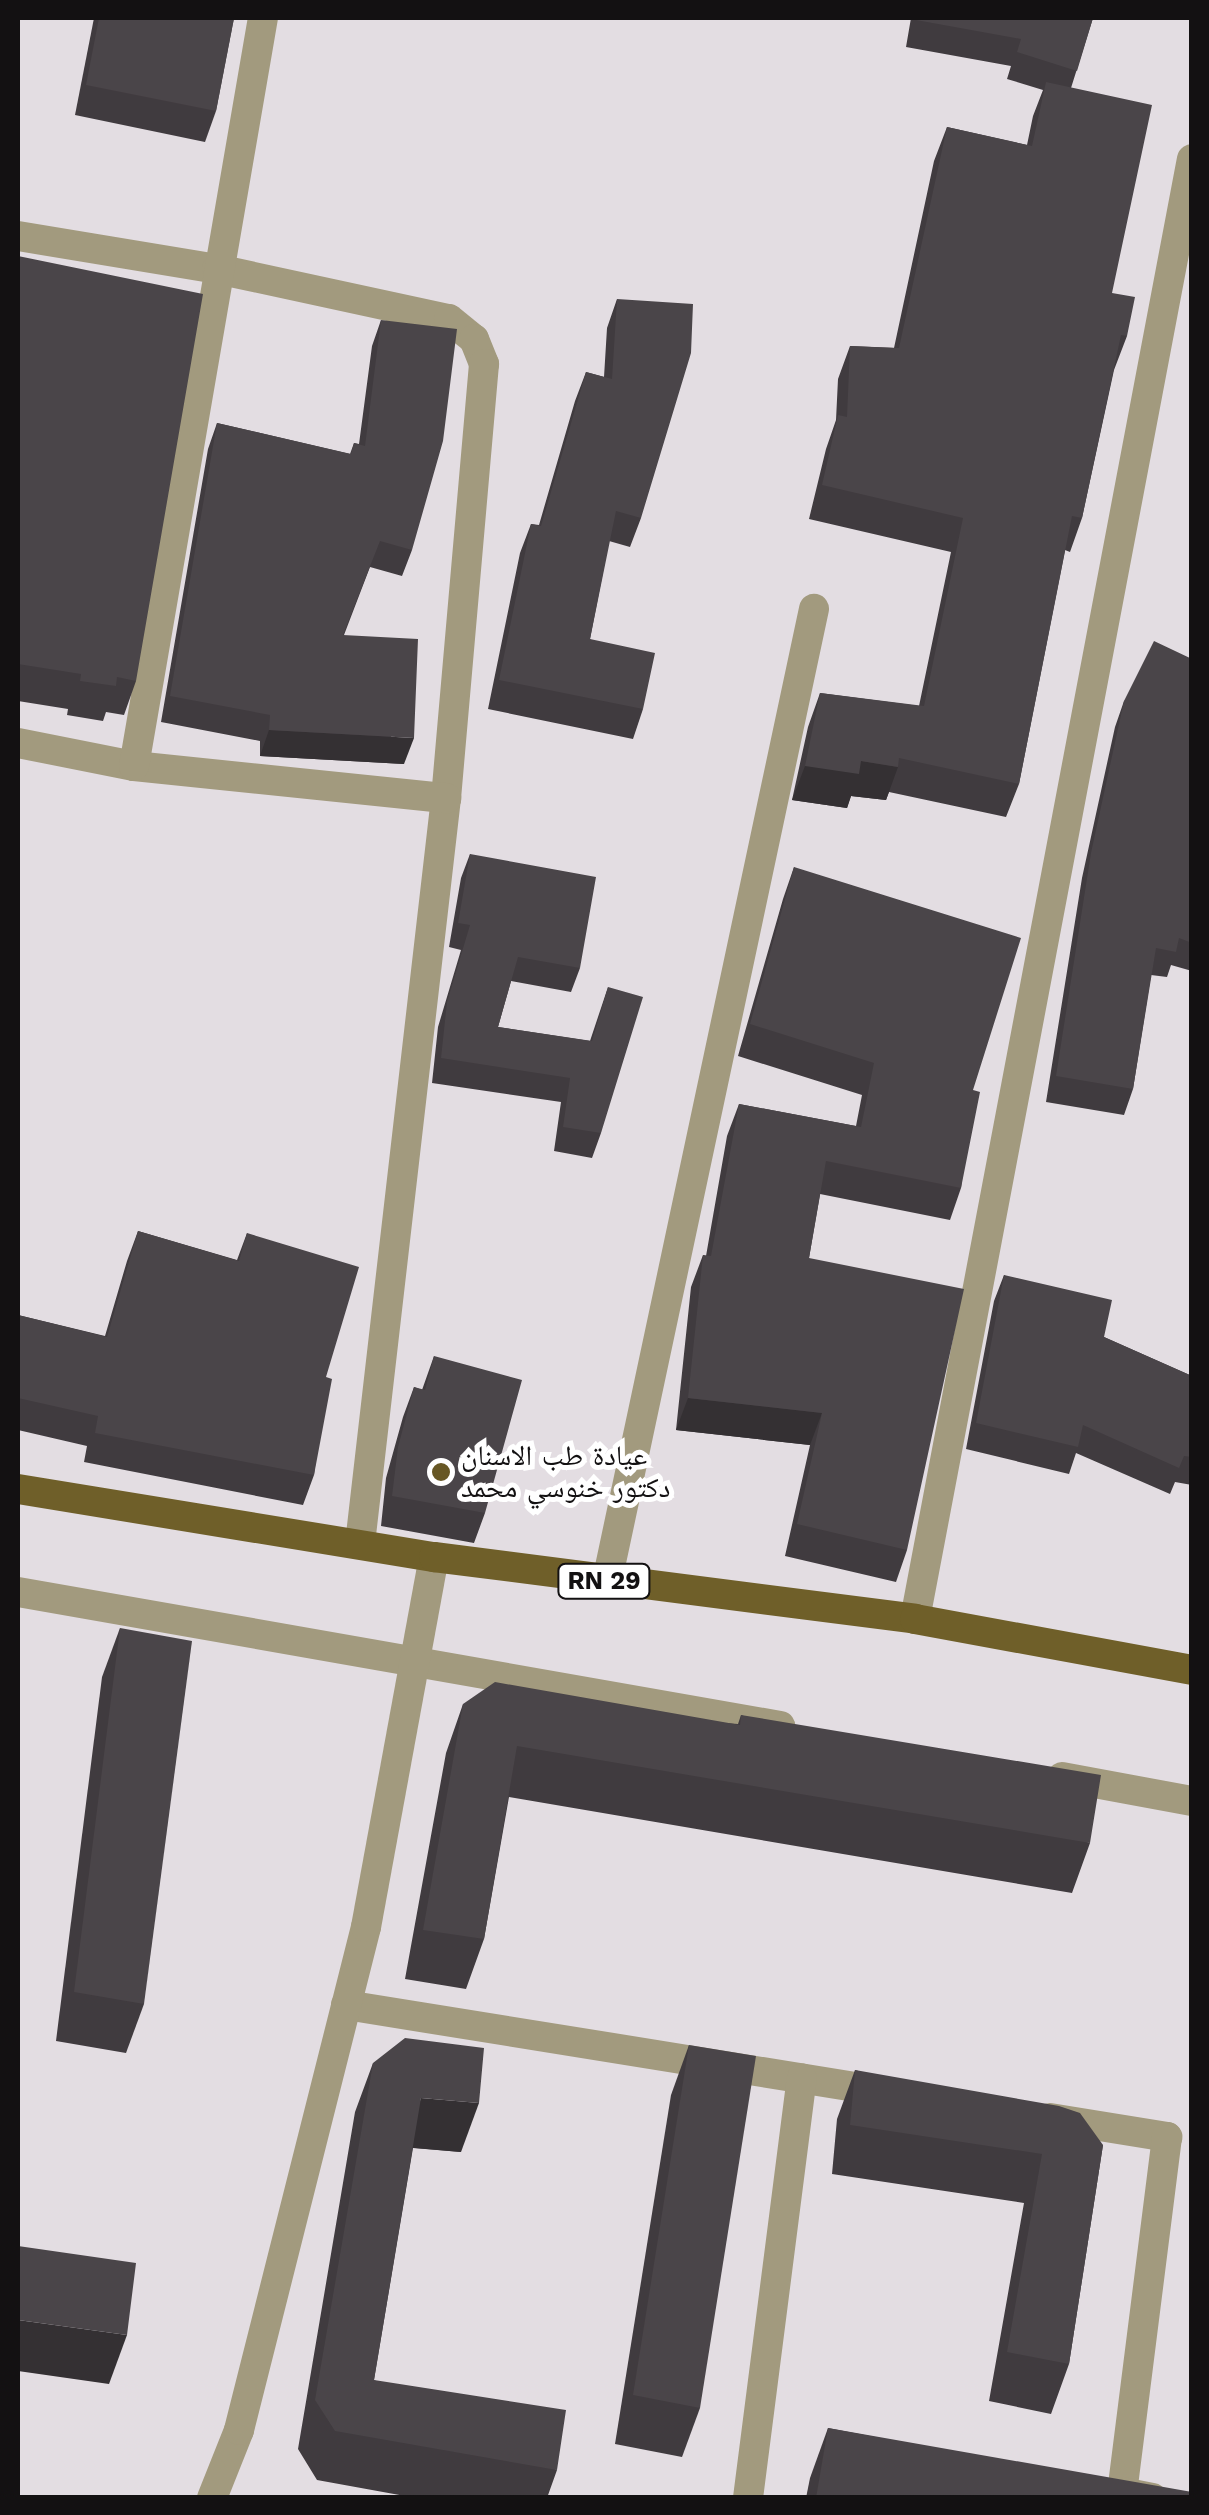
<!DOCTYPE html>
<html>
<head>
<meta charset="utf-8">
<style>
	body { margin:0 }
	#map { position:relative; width:1209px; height:2515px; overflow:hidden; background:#e3dde2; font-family:"Work Sans","Noto Naskh Arabic",sans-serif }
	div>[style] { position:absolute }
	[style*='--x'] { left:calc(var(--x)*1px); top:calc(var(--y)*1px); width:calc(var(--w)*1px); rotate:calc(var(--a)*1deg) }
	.minor>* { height:30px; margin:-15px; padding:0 15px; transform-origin:15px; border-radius:15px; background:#a29a7e }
	.primary>* { height:30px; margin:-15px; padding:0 15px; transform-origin:15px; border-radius:15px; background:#6f5f29 }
	.wall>* { inset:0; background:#403b3f }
	.shaded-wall>* { inset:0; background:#343033 }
	.building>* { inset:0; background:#4a4549 }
	.dots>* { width:28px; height:28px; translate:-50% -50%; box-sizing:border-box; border:5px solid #fff; border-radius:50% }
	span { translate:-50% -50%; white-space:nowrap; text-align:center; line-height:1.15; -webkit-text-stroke:10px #fff; paint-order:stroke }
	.shield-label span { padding:2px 8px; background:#fff; border:2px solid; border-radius:8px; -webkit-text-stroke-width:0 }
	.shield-label { font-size:25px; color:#131112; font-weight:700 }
	.poi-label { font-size:28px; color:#131112 }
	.left { translate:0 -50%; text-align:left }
	.frame { position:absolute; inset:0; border:20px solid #131112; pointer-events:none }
</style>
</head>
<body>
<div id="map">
	<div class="minor">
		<i style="--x:18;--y:236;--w:202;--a:9.4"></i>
		<i style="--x:217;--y:269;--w:237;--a:12.2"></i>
		<i style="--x:449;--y:319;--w:32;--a:39"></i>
		<i style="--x:474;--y:339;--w:27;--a:68"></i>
		<i style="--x:484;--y:364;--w:436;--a:95"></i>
		<i style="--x:446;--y:798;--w:751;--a:96.58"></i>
		<i style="--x:18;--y:743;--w:118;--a:11.2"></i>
		<i style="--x:134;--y:766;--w:314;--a:5.9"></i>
		<i style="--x:134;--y:766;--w:759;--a:-80.22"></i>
		<i style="--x:607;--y:1581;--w:994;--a:-77.98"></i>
		<i style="--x:18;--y:1592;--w:774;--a:9.97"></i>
		<i style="--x:915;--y:1619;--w:1486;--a:-79.26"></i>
		<i style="--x:1062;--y:1777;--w:132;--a:10.5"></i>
		<i style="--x:346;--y:2005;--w:547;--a:9.15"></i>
		<i style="--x:1050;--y:2118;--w:119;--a:9.2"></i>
		<i style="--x:1167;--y:2137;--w:358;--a:97.2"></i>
		<i style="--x:1122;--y:2492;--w:31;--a:11"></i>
		<i style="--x:212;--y:2498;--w:73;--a:-68.3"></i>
		<i style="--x:239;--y:2430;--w:519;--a:-75.83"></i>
		<i style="--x:366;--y:1927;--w:376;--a:-79.6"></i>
		<i style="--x:748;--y:2498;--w:423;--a:-82.7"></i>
	</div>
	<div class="primary">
		<i style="--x:18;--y:1489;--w:422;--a:9.3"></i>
		<i style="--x:434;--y:1557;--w:485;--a:7.3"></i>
		<i style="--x:915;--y:1619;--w:282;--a:10.4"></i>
	</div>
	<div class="wall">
		<i style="clip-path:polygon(94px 18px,234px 18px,216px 111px,205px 142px,75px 115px)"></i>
		<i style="clip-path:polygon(911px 18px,1093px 18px,1071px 88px,1112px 293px,1127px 336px,1114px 370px,1082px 518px,1070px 552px,1065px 550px,1019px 784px,1006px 817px,889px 792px,886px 800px,851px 796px,847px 808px,792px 800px,808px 727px,820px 693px,919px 706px,951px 552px,809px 519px,826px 449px,836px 420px,838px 379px,850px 346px,894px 348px,934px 161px,947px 127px,1027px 145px,1033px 116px,1043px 90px,1007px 79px,1011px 66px,906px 47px)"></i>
		<i style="clip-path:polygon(18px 256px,136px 681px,124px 715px,106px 712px,103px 721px,67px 715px,68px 709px,18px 701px)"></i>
		<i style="clip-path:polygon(617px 299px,641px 518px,630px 547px,609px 541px,590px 639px,643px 709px,633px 739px,488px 709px,520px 553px,531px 524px,539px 525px,575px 401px,586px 372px,604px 377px,607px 328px)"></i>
		<i style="clip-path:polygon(381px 320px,412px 550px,402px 576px,370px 567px,344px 635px,404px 764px,260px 756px,260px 741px,161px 722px,208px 449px,217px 423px,350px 454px,354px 443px,359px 444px,372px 346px)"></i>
		<i style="clip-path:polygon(1192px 659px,1192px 971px,1171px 965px,1167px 977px,1151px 975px,1133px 1089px,1124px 1115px,1046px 1102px,1082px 878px,1115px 727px,1124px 701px)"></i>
		<i style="clip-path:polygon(470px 854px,580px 968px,571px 992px,511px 981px,498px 1027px,590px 1041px,608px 987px,601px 1133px,592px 1158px,554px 1151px,561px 1102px,432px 1083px,438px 1027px,461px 950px,449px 947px,461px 878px)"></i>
		<i style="clip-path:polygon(794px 867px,973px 1090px,961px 1188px,950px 1220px,820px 1194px,809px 1258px,907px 1550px,896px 1582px,785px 1556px,810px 1445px,676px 1430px,691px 1287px,703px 1255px,706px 1256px,727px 1136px,739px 1104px,856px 1126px,862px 1095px,738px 1056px,783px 899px)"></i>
		<i style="clip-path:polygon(138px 1231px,237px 1260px,247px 1233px,326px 1377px,314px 1475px,303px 1505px,84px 1462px,87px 1446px,18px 1430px,18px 1315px,105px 1336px,127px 1261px)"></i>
		<i style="clip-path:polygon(1004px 1275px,1104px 1337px,1192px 1376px,1192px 1485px,1175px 1482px,1170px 1494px,1076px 1453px,1069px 1474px,966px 1449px,994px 1301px)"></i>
		<i style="clip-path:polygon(434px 1356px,485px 1513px,474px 1543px,381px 1526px,386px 1478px,403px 1417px,414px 1387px,422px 1390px)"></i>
		<i style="clip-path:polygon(120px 1628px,144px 2004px,126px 2053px,56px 2041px,102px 1677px)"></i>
		<i style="clip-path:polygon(463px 1704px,738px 1724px,741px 1715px,1090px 1843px,1072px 1893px,509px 1797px,484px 1939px,466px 1989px,405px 1979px,446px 1753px)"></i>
		<i style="clip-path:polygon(689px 2045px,700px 2408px,682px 2457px,615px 2444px,671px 2095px)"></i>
		<i style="clip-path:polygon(373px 2063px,461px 2152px,413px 2148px,374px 2380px,557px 2470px,547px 2498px,416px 2498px,317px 2480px,298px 2449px,355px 2112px)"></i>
		<i style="clip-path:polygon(855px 2070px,1103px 2145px,1069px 2364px,1051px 2414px,989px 2401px,1024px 2203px,832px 2174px,837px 2119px)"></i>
		<i style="clip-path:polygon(828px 2428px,1192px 2498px,806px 2498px,810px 2478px)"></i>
	</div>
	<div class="shaded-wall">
		<i style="clip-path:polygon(269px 730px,414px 738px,404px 764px,260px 756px)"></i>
		<i style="clip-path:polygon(861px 761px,898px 767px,886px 800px,851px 796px,847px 808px,792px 800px,805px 766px)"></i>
		<i style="clip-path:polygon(688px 1398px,822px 1413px,810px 1445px,676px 1430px)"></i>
		<i style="clip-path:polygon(421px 2098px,479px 2103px,461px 2152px,404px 2147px)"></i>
		<i style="clip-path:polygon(18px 2320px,127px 2335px,109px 2384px,18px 2371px)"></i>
	</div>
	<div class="building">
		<i style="clip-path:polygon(99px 18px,234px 18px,216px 111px,86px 85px)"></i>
		<i style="clip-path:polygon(916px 18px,1093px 18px,1077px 71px,1017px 52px,1021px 39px,916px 20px)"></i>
		<i style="clip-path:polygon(1046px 82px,1152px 105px,1112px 293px,1135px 297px,1127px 336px,1121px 335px,1082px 518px,1072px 516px,1019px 784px,899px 758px,898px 767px,861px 761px,859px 774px,805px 766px,820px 693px,924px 706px,963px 518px,822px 485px,838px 415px,847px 417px,850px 346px,899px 348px,947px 127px,1032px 146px)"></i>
		<i style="clip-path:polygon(18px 256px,203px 294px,136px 681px,117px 677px,116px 686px,80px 681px,81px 674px,18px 664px)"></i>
		<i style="clip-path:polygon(617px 299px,693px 304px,691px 353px,641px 518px,616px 511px,590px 639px,655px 653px,643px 709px,499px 680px,531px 524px,541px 526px,586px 372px,612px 379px)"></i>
		<i style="clip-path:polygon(381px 320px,457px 329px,443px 441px,412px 550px,380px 541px,343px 635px,418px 639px,414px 738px,269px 730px,270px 715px,170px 696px,217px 423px,351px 454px,354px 443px,365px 446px)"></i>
		<i style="clip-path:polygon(1154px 641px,1192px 659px,1192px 943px,1179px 938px,1176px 952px,1156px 948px,1133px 1089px,1056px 1076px,1091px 853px,1124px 701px)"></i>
		<i style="clip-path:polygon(470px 854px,596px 877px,580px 968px,518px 957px,498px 1027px,592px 1041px,608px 987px,643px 997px,601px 1133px,563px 1127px,570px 1078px,441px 1058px,447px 1002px,470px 925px,458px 923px)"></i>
		<i style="clip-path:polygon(794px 867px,1021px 938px,973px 1090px,980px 1092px,961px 1188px,826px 1161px,809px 1258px,964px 1289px,907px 1550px,797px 1524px,822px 1413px,688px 1398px,703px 1255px,711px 1256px,739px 1104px,861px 1127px,874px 1063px,750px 1024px)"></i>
		<i style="clip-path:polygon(138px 1231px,239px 1261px,247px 1233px,359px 1267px,326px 1377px,332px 1379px,314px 1475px,95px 1433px,98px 1416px,18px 1398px,18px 1315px,107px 1337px)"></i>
		<i style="clip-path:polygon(1004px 1275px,1112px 1300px,1104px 1337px,1192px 1376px,1192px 1457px,1184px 1456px,1179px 1468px,1083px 1425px,1078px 1447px,976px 1423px)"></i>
		<i style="clip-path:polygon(434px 1356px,522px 1380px,485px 1513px,392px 1496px,398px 1447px,414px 1387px,425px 1390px)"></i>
		<i style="clip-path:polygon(120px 1628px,192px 1641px,144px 2004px,74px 1992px)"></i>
		<i style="clip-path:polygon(495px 1682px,740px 1725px,741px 1715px,1101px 1775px,1090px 1843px,517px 1746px,484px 1939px,423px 1930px,463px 1704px)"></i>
		<i style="clip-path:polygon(405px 2038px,484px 2048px,479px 2103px,421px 2098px,374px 2380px,566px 2410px,557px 2470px,335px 2431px,315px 2400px,373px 2063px)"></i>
		<i style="clip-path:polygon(689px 2045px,756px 2056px,700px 2408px,633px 2395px)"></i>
		<i style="clip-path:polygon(855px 2070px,1059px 2106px,1080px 2113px,1103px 2145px,1069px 2364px,1007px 2352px,1042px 2154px,850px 2125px)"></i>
		<i style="clip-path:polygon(18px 2246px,136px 2263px,127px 2335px,18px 2320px)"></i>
		<i style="clip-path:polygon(828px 2428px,1192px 2492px,1192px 2498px,816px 2498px)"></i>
	</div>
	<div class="dots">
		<i style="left:441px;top:1472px;background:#675725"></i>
	</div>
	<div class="shield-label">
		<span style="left:604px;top:1581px">RN 29</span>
	</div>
	<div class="poi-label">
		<span class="left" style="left:461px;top:1472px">عيادة طب الاسنان<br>دكتور خنوسي محمد</span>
	</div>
	<div class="frame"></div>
</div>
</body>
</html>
